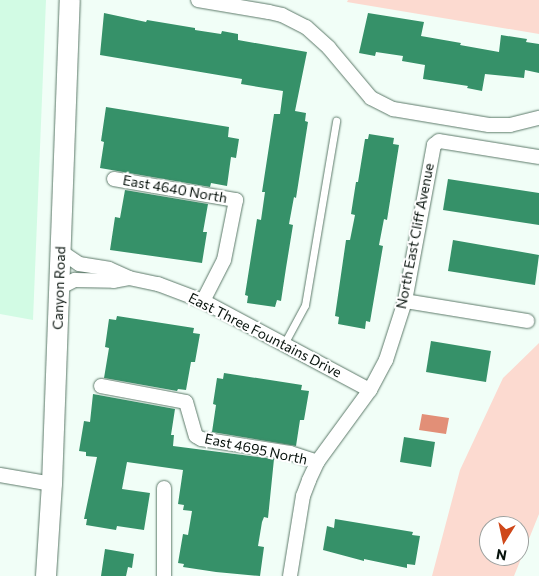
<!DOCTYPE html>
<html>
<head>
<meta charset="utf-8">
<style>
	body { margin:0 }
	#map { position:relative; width:539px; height:576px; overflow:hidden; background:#f1fef7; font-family:Commissioner,sans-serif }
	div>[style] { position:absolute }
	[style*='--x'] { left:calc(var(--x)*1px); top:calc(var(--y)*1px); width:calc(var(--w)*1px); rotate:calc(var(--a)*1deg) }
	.built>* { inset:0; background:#d2fbe4 }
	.green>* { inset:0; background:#fcdad0 }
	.water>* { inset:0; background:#e28f77 }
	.building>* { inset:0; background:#369169 }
	.roads { filter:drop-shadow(0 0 1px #5d7a6a) drop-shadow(0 0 1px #5d7a6a) }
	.lane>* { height:7px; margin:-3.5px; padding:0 3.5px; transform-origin:3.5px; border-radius:3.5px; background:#fff }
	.street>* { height:14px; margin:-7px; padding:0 7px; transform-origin:7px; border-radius:7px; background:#fff }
	.secondary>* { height:20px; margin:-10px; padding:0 10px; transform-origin:10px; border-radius:10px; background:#fff }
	span { translate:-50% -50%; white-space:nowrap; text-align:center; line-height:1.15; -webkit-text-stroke:4px #fff; paint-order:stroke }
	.street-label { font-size:14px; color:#07120c }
	.north { position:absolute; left:479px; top:516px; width:50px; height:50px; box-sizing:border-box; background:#fff; border:1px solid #9ca09e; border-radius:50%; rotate:190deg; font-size:14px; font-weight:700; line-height:20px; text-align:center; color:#07120c }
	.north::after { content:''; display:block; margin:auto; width:18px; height:22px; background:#cf481a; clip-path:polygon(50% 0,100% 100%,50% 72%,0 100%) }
</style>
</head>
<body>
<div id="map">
	<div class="built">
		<i style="clip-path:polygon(0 0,46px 0,33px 320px,0 314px)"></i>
	</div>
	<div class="green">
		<i style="clip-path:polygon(348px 0,539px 0,539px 34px,347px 2px)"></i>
		<i style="clip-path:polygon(evenodd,539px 343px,539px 514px,514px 576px,432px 576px,460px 470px,503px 378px,539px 343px,489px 526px,519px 526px,519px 556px,489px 556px,489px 526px)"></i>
	</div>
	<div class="water">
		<i style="clip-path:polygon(422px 414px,449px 418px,446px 434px,419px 430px)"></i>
	</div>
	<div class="building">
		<i style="clip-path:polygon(104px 13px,146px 22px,147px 20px,195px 28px,195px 30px,221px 34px,222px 31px,238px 34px,238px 40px,307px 52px,295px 111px,306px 113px,305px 121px,308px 122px,296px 198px,294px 197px,289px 224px,293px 225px,286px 268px,281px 301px,277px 300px,275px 307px,247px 303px,248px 296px,245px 295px,257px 219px,261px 220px,265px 192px,262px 192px,274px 114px,280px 114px,283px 91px,241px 84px,242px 79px,100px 55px)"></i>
		<i style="clip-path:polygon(368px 13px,424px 22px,421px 36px,461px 43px,460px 45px,499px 52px,501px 35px,527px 39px,526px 42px,539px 44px,539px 73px,525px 70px,524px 78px,485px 74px,482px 91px,467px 88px,468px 86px,423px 79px,425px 65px,402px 61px,403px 56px,376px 52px,375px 56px,359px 53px)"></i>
		<i style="clip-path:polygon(106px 107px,229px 127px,228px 137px,239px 139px,236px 158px,231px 157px,227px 186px,211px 183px,210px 187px,100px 168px,104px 142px,101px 141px)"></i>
		<i style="clip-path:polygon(369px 134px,394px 138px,393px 144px,399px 145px,387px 220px,384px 219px,379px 245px,383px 246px,370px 322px,366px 321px,365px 329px,338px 324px,339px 317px,335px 316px,346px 240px,350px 240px,355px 215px,351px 214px,356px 182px,358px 182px,365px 139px,368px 139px)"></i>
		<i style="clip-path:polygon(448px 179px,539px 193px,539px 225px,443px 210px)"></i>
		<i style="clip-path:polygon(125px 190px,208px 204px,203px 232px,207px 232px,202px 263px,110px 250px,115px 217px,120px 218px)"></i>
		<i style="clip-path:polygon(453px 240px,539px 255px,535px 285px,448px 271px)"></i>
		<i style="clip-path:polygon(117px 316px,194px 328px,193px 333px,200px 334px,195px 362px,191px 362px,186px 390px,178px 389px,177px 391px,104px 378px,109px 348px,105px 347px,109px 319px,116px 320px)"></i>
		<i style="clip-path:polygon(431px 341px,491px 351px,486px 382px,426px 372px)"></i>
		<i style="clip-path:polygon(224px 373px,302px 385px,301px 390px,309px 391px,304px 420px,300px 420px,296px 446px,212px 432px,216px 405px,213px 404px,217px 378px,223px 379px)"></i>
		<i style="clip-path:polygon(93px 394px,175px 409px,171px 435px,174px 435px,173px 446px,274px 459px,268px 518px,264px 517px,262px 522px,258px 546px,264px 547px,260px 576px,216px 572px,183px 567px,184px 564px,178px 563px,183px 534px,188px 535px,192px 511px,183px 510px,184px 505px,178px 504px,183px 470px,127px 462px,122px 489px,150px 493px,144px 530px,117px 526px,116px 530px,86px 525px,87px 519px,84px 519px,97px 457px,86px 456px,86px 452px,79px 451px,84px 421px,90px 422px)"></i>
		<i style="clip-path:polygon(404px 437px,435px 442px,431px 467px,400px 462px)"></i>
		<i style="clip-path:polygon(335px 519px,413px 532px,412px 535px,420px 536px,415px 565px,407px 564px,407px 568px,364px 559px,364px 561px,323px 550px,327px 526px,334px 528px)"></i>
		<i style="clip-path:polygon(105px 549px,134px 554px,132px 568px,128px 567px,126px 576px,101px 576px)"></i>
	</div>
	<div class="roads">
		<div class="lane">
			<i style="--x:284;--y:344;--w:44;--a:-61.7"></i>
			<i style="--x:305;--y:305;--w:187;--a:-80.4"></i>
		</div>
		<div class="street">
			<i style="--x:198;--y:0;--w:72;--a:9.6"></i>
			<i style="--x:269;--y:12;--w:13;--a:13"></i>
			<i style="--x:282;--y:15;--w:27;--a:27"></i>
			<i style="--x:306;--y:27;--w:31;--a:42"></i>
			<i style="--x:329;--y:48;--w:65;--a:50"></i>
			<i style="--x:371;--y:98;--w:25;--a:27"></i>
			<i style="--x:393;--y:109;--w:97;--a:9.5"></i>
			<i style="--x:489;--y:125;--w:21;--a:0"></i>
			<i style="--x:510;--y:125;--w:30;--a:-14"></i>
			<i style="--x:114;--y:179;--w:124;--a:9.8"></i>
			<i style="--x:236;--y:200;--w:61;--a:101.3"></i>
			<i style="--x:224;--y:260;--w:46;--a:117.1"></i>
			<i style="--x:60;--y:251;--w:23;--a:34"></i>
			<i style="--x:79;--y:264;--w:30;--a:9"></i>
			<i style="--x:109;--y:269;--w:22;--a:24"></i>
			<i style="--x:129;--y:278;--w:30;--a:12"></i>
			<i style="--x:158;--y:284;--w:48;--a:20.7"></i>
			<i style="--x:203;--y:301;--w:189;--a:28.1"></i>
			<i style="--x:59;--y:288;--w:18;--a:-27"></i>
			<i style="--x:75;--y:280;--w:39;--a:1"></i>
			<i style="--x:114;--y:281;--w:15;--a:-11"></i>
			<i style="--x:405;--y:301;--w:124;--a:9.3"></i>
			<i style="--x:101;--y:386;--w:86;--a:10.7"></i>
			<i style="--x:186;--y:402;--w:35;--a:74"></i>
			<i style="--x:196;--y:436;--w:6;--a:31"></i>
			<i style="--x:201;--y:439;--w:90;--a:8.9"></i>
			<i style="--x:290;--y:453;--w:29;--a:18"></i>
			<i style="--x:0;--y:475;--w:53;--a:9.8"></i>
			<i style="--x:164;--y:576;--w:88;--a:-90"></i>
			<i style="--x:290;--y:576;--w:81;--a:-80.8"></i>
			<i style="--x:303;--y:496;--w:17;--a:-69"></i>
			<i style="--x:309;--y:480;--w:21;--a:-65"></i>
			<i style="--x:318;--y:461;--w:88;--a:-53.8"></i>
			<i style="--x:370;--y:390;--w:34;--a:-62"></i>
			<i style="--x:386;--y:360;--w:62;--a:-72.1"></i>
			<i style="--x:405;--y:301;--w:159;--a:-79.5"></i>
			<i style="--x:434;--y:145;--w:6;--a:-39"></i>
			<i style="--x:439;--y:141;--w:101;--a:9.1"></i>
		</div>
		<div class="secondary">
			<i style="--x:46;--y:576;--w:92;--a:-86.3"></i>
			<i style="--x:52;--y:484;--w:484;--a:-87.9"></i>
		</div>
	</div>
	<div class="street-label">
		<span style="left:175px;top:189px;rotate:10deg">East 4640 North</span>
		<span style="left:415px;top:236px;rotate:-79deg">North East Cliff Avenue</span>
		<span style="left:59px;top:288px;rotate:-88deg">Canyon Road</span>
		<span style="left:265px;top:335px;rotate:27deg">East Three Fountains Drive</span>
		<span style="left:256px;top:449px;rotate:12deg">East 4695 North</span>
	</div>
	<div class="north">N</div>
</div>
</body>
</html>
